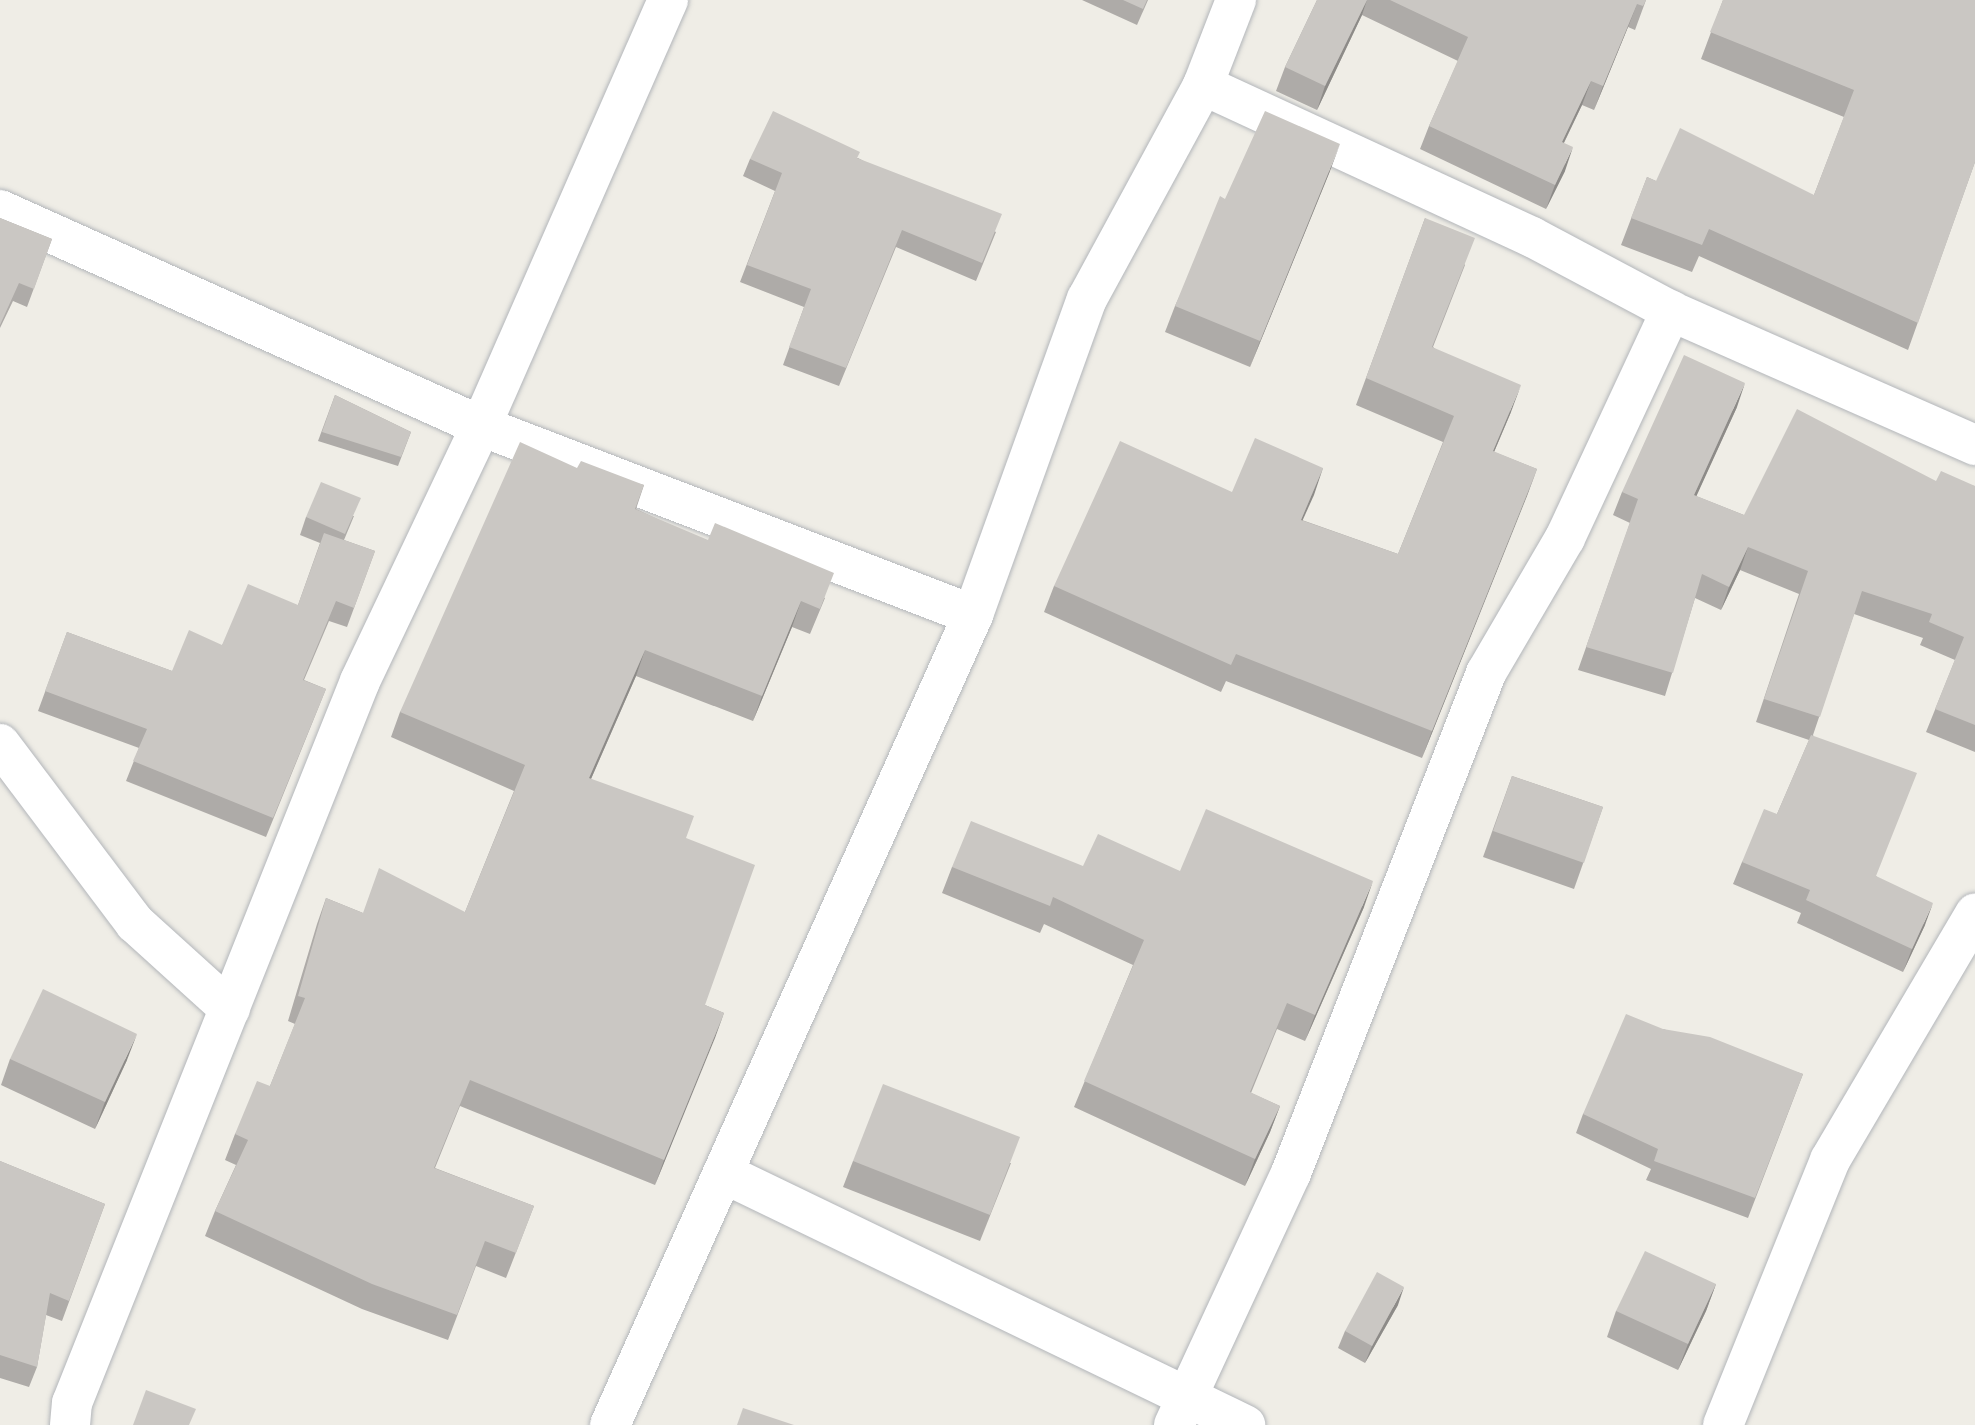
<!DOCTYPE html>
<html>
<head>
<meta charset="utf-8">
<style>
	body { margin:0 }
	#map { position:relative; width:1975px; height:1425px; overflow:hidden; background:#efede6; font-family:"Noto Sans",sans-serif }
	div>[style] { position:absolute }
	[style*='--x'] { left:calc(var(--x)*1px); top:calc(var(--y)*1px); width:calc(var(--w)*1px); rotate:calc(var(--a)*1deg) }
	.roads { filter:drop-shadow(0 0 2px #b3b6ba) drop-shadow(0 0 2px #b3b6ba) }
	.minor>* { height:40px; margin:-20px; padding:0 20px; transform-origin:20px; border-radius:20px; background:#fff }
	.wall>* { inset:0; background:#aeaba8 }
	.shaded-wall>* { inset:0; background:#8d8b88 }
	.building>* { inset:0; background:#cac7c3 }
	span { translate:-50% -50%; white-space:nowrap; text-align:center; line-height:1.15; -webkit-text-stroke:8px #fff; paint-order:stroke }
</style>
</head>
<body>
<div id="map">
	<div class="roads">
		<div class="minor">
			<i style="--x:1203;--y:85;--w:362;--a:24.8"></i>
			<i style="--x:1532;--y:237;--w:157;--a:28"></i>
			<i style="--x:1671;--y:311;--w:332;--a:23.8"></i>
			<i style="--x:0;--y:210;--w:527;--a:24.18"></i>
			<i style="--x:481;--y:426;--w:527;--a:21.01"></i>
			<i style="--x:0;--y:744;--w:224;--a:53"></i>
			<i style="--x:135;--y:923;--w:128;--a:42.2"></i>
			<i style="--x:723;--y:1173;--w:580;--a:25.77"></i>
			<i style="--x:70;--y:1425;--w:22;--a:-85"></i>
			<i style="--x:72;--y:1403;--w:777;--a:-68.25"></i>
			<i style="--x:360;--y:681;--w:282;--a:-64.6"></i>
			<i style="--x:481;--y:426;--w:465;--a:-66.3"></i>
			<i style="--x:610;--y:1425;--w:888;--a:-65.86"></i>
			<i style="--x:973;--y:615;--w:336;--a:-70.2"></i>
			<i style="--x:1087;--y:299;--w:243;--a:-61.5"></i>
			<i style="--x:1203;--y:85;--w:91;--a:-68.8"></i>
			<i style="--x:1174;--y:1425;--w:278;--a:-65.1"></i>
			<i style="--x:1291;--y:1173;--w:537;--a:-68.69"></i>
			<i style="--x:1486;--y:673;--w:156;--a:-59.7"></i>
			<i style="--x:1565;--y:538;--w:251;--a:-65"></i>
			<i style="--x:1723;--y:1425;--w:286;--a:-68"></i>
			<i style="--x:1830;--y:1160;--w:286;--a:-59.5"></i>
		</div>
	</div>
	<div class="wall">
		<i style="clip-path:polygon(1082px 0,1148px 0,1137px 25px)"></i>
		<i style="clip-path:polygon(1317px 0,1646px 0,1635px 30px,1628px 27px,1594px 110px,1582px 105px,1564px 143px,1565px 171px,1546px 209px,1420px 149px,1429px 126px,1458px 61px,1362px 15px,1317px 110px,1276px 91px,1285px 67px)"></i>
		<i style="clip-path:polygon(1723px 0,1975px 162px,1908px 350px,1699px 256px,1692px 272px,1621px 245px,1647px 177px,1656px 181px,1814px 195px,1844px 117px,1701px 59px)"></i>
		<i style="clip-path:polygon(858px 158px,996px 232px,976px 281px,896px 247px,839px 386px,783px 365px,804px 307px,740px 282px,775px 191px,743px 176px,750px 159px)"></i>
		<i style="clip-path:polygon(1330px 171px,1250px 367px,1165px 332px,1175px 306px,1225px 199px)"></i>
		<i style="clip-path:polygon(0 218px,52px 239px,27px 307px,13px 301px,0 328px)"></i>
		<i style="clip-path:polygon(1425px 218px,1465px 265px,1433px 347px,1511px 412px,1494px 452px,1537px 469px,1422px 758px,1226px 681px,1221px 692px,1044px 612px,1054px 586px,1232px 492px,1323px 468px,1302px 520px,1398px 554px,1443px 442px,1356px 405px)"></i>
		<i style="clip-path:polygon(335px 395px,411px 432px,398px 466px,318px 441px)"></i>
		<i style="clip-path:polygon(1737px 407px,1696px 496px,1744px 515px,1936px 481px,1975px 486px,1975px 752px,1926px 732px,1955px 660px,1920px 645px,1923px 638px,1854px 614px,1813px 735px,1876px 876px,1925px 925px,1903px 972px,1797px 923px,1801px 913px,1733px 884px,1742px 862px,1777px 814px,1809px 740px,1756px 722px,1799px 594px,1740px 570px,1721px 610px,1695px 598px,1665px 696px,1578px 670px,1630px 523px,1613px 515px,1622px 492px)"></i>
		<i style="clip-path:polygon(577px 468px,644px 485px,636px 509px,825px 598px,810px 634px,792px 627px,753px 721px,636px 676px,591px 779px,686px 838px,705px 1005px,724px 1013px,655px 1185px,460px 1106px,435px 1168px,534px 1206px,506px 1278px,476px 1266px,448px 1340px,362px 1309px,205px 1236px,215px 1211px,236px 1165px,225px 1160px,235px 1134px,270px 1086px,295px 1024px,288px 1021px,317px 924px,326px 898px,363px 913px,465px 912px,514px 791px,391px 737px,400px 712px)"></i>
		<i style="clip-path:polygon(354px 516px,344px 540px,375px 551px,347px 627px,329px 621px,304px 680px,326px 689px,266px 837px,126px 781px,139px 748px,38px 711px,67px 632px,172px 671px,298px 605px,320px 543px,300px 535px,306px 517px)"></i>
		<i style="clip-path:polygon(1512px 776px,1603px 807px,1574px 889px,1483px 857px)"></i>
		<i style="clip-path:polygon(1083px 866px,1180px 871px,1364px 907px,1305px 1041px,1277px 1029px,1251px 1093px,1280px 1106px,1270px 1132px,1245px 1186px,1074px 1107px,1133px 965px,1044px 924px,1040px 933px,942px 893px,952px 867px)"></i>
		<i style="clip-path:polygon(1663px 1029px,1803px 1074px,1748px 1218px,1646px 1180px,1651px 1169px,1576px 1133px,1583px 1114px)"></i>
		<i style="clip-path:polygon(10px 1059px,127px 1060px,95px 1129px,1px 1085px)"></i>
		<i style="clip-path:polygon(0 1161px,105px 1204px,62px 1321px,46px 1315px,37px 1367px,29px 1387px,0 1378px)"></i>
		<i style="clip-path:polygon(853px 1161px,1011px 1163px,980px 1241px,843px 1187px)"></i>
		<i style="clip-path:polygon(1716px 1284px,1706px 1311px,1678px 1370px,1607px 1337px,1616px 1311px)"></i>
		<i style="clip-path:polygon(1398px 1305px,1365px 1363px,1338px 1348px,1345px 1331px)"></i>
	</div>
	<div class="shaded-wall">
		<i style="clip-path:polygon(1367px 0,1362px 15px,1317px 110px,1325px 86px)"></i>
		<i style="clip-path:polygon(1637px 4px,1628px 27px,1594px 110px,1603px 86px)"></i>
		<i style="clip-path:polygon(1591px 81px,1582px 105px,1553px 165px,1562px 142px)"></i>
		<i style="clip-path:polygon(1340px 144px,1330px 171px,1250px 367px,1260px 341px)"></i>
		<i style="clip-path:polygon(1573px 147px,1565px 171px,1546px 209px,1555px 185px)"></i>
		<i style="clip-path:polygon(1745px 383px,1737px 407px,1686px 519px,1694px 495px)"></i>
		<i style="clip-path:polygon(1521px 385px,1511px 412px,1483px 478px,1493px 451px)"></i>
		<i style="clip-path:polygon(1323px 468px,1314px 495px,1291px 546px,1301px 520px)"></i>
		<i style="clip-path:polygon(1537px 469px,1527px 496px,1422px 758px,1432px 731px)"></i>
		<i style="clip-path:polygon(1748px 547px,1740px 570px,1721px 610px,1729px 587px)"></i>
		<i style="clip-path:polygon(801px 601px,792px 627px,753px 721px,762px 696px)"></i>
		<i style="clip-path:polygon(645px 650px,636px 676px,580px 804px,589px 778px)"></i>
		<i style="clip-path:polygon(1373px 881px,1364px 907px,1305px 1041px,1315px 1015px)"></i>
		<i style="clip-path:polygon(1933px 903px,1925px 925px,1903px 972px,1912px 949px)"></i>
		<i style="clip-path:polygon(724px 1013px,715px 1038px,655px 1185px,664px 1160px)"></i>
		<i style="clip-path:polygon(137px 1034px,127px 1060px,95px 1129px,105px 1102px)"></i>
		<i style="clip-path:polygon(1280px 1106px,1270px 1132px,1245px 1186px,1255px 1159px)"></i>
		<i style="clip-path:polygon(1716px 1284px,1706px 1311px,1678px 1370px,1688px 1344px)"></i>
		<i style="clip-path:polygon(1404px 1287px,1398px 1305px,1365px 1363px,1372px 1346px)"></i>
	</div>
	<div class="building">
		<i style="clip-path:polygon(1123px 0,1147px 0,1143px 9px)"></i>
		<i style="clip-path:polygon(1317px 0,1367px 0,1325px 86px,1285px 67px)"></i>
		<i style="clip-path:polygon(1390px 0,1646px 0,1643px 6px,1637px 4px,1603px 86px,1591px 81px,1562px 142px,1573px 147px,1555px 185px,1429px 126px,1468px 37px)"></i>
		<i style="clip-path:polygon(1723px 0,1975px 0,1975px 162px,1918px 323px,1709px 229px,1702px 245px,1631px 218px,1647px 177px,1656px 181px,1680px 128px,1814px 195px,1854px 90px,1710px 32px)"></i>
		<i style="clip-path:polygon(773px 111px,860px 152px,857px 158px,1002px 214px,982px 263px,902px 230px,846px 368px,789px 347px,811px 289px,747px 265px,782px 173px,750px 159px)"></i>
		<i style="clip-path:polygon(1265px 111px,1340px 144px,1260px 341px,1175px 306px,1220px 196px,1225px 199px)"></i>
		<i style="clip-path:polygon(0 218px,52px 239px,34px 289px,19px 283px,0 325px)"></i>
		<i style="clip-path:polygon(1425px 218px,1475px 238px,1432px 347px,1521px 385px,1493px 451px,1537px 469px,1432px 731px,1236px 654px,1231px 665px,1054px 586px,1120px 441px,1232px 492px,1255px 438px,1323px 468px,1301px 520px,1398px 554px,1454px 416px,1366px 378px)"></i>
		<i style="clip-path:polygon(1684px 355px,1745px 383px,1694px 495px,1744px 515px,1797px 409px,1936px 481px,1941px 471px,1975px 486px,1975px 725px,1935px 709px,1964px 637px,1929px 622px,1932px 614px,1862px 591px,1820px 717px,1764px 699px,1808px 571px,1748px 547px,1729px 587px,1702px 574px,1673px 673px,1586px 647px,1638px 499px,1622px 492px)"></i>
		<i style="clip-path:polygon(335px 395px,411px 432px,401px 457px,322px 432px)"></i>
		<i style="clip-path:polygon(520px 442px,577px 468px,581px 461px,644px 485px,635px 509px,708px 540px,715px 523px,834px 573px,820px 609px,801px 601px,762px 696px,645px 650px,589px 778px,694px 816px,686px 838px,755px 865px,705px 1005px,724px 1013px,664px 1160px,470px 1080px,434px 1168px,534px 1206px,516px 1253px,485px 1241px,457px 1315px,372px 1284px,215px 1211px,248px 1140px,235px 1134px,257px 1081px,270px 1086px,305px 998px,298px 996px,326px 898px,363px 913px,379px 868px,465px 912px,525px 765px,400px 712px)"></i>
		<i style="clip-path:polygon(321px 482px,361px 498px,345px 534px,306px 517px)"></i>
		<i style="clip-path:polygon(324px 533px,375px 551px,354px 608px,336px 601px,303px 680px,326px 689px,273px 818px,133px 761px,147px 729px,45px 691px,67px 632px,172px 671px,189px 630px,222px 645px,248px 584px,298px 605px)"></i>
		<i style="clip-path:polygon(1811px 735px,1917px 773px,1876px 876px,1933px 903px,1912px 949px,1806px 900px,1810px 890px,1742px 862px,1764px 809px,1777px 814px)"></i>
		<i style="clip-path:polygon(1512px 776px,1603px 807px,1584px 863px,1493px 831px)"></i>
		<i style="clip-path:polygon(1206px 809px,1373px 881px,1315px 1015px,1287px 1003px,1250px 1092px,1280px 1106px,1255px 1159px,1084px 1081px,1144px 940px,1053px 897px,1050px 906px,952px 867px,971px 821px,1083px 866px,1098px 834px,1180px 871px)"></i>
		<i style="clip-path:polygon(43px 989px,137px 1034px,105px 1102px,10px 1059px)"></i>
		<i style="clip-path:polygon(1626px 1014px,1663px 1029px,1710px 1037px,1803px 1074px,1755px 1198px,1654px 1161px,1658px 1149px,1583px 1114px)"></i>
		<i style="clip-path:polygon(883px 1084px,1020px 1137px,990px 1215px,853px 1161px)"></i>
		<i style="clip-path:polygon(0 1161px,105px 1204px,69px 1301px,50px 1293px,37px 1367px,0 1355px)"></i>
		<i style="clip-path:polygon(1645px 1251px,1716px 1284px,1688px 1344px,1616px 1311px)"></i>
		<i style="clip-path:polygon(1377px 1272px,1404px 1287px,1372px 1346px,1345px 1331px)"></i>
		<i style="clip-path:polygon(146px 1390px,196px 1409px,189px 1425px,133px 1425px)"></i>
		<i style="clip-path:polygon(743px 1408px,794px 1425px,737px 1425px)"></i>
	</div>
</div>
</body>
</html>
